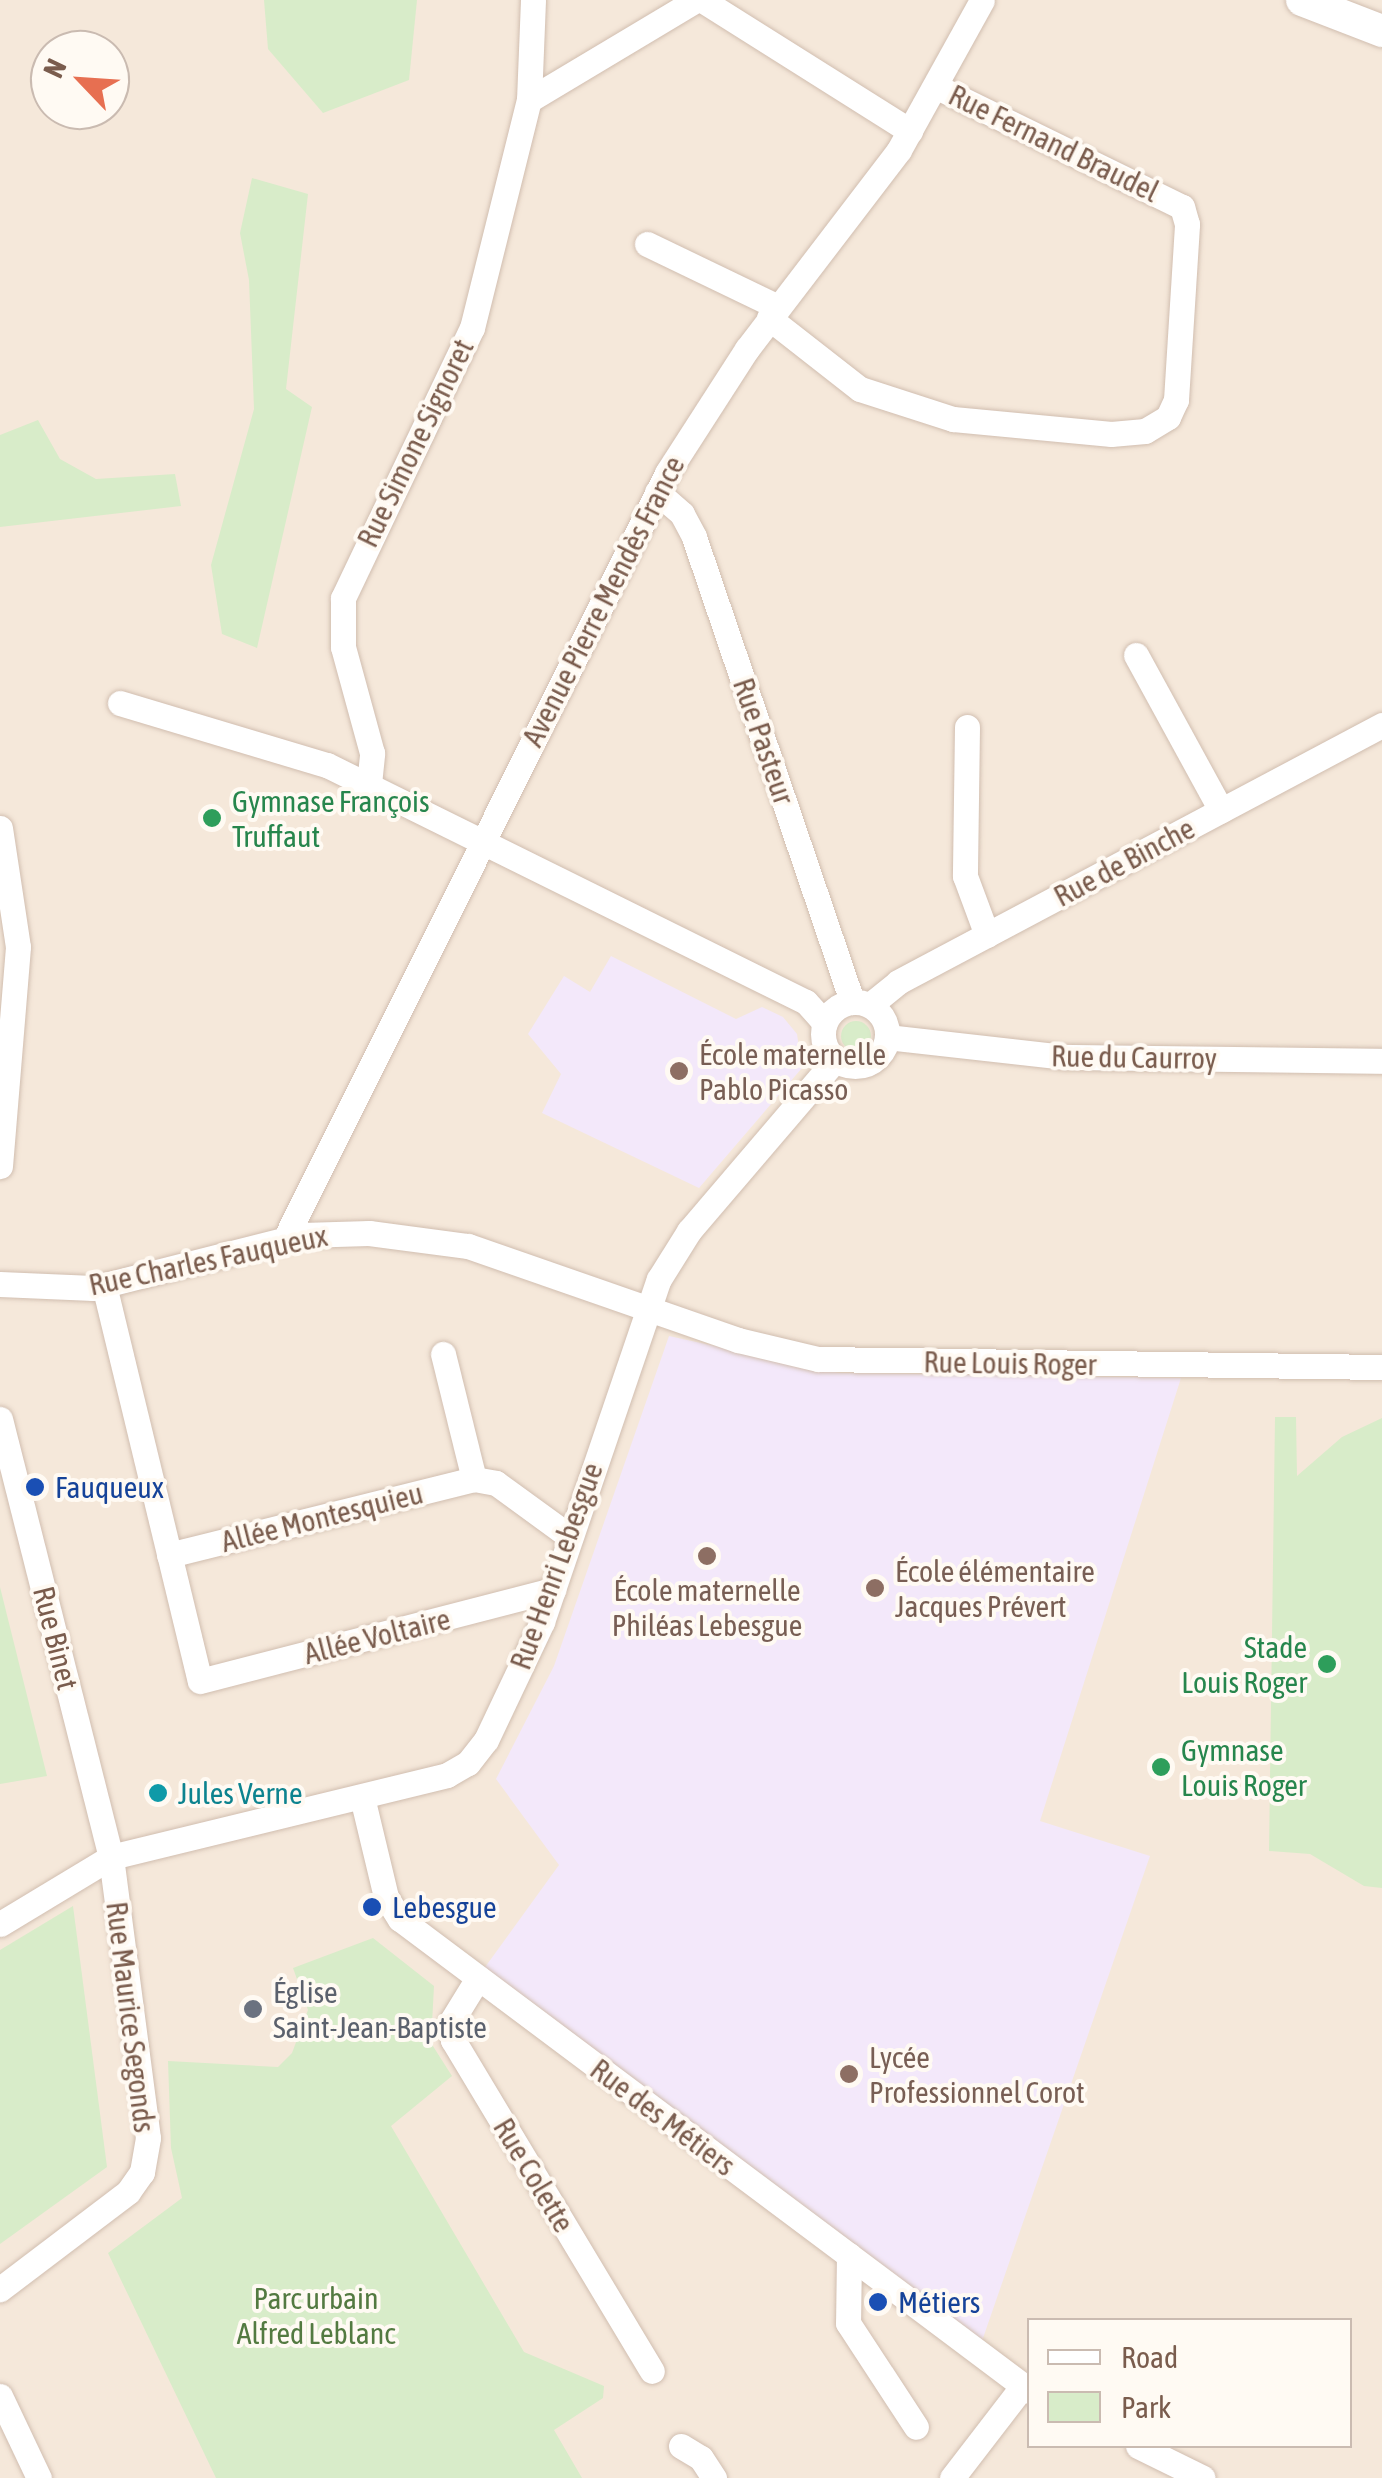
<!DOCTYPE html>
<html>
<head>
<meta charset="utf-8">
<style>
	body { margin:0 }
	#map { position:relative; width:1382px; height:2478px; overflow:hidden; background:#fdf6ec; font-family:"Asap Condensed",sans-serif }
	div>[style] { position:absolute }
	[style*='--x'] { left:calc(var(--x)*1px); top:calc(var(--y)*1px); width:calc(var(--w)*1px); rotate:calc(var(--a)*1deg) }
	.residential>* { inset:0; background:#f5e8da }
	.education>* { inset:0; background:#f3e8fa }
	.green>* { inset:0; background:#d8ecc9 }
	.round { border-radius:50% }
	.roads { filter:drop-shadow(0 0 2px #d1beb0) drop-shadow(0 0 2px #d1beb0) }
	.minor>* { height:25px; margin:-12.5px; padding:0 12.5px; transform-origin:12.5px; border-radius:12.5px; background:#fff }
	.minor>.ring { margin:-12.5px; padding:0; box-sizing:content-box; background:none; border:25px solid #fff; border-radius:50% }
	.tertiary>* { height:32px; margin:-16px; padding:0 16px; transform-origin:16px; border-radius:16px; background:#fff }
	.dots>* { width:28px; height:28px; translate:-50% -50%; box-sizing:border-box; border:5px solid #fffaf3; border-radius:50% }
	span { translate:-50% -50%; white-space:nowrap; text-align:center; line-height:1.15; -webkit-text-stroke:8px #fffaf3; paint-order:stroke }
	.street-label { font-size:30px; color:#7a5c4d }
	.leisure-label { font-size:30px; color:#27864d }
	.left { translate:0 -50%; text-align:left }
	.right { translate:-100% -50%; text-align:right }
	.education-label { font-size:30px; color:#785e54 }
	.transit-label { font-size:30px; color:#164399 }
	.culture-label { font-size:30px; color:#0d838f }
	.worship-label { font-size:30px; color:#5b616d }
	.park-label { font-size:30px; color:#537a41 }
	.legend { position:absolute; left:1027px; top:2318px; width:325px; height:130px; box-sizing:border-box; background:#fffaf3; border:2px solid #cabbb1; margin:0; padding:12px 18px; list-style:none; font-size:30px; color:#7a5c4d }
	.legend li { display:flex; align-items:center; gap:20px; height:50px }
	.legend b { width:50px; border:2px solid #cabbb1 }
	.north { position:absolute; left:30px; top:30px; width:100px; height:100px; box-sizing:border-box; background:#fffaf3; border:2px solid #cabbb1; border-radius:50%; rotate:295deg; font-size:28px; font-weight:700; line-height:40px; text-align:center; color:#7a5c4d }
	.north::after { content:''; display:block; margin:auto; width:35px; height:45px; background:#e76f51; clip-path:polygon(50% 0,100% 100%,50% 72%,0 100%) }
</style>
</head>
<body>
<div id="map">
	<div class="residential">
		<i style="clip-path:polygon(evenodd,0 0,1382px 0,1382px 2478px,0 2478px,0 0,50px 50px,110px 50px,110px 110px,50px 110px,50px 50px,0 0,1030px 2320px,1350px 2320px,1350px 2446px,1030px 2446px,1030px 2320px)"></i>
	</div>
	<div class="education">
		<i style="clip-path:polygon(611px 956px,736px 1019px,762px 1007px,783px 1017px,797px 1034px,802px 1068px,699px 1188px,542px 1113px,561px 1074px,528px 1034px,564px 976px,590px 992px)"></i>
		<i style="clip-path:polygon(669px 1336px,839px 1373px,1181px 1378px,1040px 1821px,1150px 1856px,982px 2341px,483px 1970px,559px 1865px,496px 1779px,554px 1666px)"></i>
	</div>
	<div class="green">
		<i style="clip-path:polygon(264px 0,417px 0,409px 80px,323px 113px,268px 49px)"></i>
		<i style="clip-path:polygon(252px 178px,308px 194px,286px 389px,312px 407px,257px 648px,222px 634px,211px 565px,254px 409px,249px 280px,240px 233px)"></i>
		<i style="clip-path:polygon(38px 420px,60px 459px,96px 479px,175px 474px,181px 506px,0 527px,0 435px)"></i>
		<i class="round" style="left:841px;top:1021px;width:30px;height:30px"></i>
		<i style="clip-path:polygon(1275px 1417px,1296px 1417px,1297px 1476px,1342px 1437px,1382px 1418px,1382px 1888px,1364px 1886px,1310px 1854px,1269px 1851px)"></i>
		<i style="clip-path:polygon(0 1587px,47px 1776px,0 1784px)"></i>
		<i style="clip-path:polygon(73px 1906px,107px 2167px,0 2244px,0 1950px)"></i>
		<i style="clip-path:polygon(373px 1938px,434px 1986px,431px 2043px,452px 2076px,391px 2126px,524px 2352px,604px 2386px,603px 2398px,554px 2430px,582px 2478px,216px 2478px,108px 2253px,182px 2198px,171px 2148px,168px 2061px,278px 2067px,292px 2053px,308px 2010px,293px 1968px)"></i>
	</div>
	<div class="roads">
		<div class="minor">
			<i style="--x:702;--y:0;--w:246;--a:32.2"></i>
			<i style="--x:529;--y:100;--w:195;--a:-30.9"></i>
			<i style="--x:647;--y:244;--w:145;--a:25.7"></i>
			<i style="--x:769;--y:318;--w:115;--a:38"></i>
			<i style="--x:860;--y:389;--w:98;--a:17.9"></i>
			<i style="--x:953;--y:419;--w:159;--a:5.4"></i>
			<i style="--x:1111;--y:434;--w:34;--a:-5"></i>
			<i style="--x:1145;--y:431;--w:27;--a:-31"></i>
			<i style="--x:1168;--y:417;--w:19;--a:-65"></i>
			<i style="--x:1176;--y:400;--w:176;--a:-86.4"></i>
			<i style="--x:1187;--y:224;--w:18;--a:-106"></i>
			<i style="--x:1182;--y:207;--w:273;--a:-153.9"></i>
			<i style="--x:657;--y:492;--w:33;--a:41"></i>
			<i style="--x:682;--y:514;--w:26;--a:62"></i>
			<i style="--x:694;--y:537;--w:491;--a:71.2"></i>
			<i style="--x:1136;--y:655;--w:177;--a:61.3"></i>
			<i style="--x:120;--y:703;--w:216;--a:16.7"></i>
			<i style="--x:327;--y:765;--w:534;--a:26.33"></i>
			<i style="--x:806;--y:1002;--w:28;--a:48"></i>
			<i style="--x:967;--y:727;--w:149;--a:90.8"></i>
			<i style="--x:965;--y:876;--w:63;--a:69.6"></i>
			<i style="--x:369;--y:784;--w:31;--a:-84"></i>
			<i style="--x:372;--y:753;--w:110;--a:-105.3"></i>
			<i style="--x:343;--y:647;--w:49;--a:-90"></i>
			<i style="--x:343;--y:598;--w:299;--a:-64.5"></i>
			<i style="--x:472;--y:328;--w:235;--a:-76"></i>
			<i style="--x:529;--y:100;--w:100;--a:-87.7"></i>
			<i style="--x:0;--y:828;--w:120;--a:81.4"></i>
			<i style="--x:18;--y:947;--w:220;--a:94.7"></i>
			<i class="ring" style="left:823px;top:1002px;width:39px;height:39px"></i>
			<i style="--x:870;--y:1005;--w:36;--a:-39"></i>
			<i style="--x:898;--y:982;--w:548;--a:-27.97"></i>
			<i style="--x:887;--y:1037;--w:180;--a:6.4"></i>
			<i style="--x:1066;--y:1057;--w:316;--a:0.7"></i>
			<i style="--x:285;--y:1239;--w:856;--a:-63.49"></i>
			<i style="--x:667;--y:473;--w:148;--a:-57.2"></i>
			<i style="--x:747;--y:349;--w:250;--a:-52.6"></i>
			<i style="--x:899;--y:150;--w:171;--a:-61"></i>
			<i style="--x:0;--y:1284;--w:93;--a:2.5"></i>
			<i style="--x:93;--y:1288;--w:216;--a:-14.2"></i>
			<i style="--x:302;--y:1235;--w:67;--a:-1.7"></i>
			<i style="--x:369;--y:1233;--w:100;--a:7.5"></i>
			<i style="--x:468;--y:1246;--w:286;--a:19.2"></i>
			<i style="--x:738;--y:1340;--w:82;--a:13.4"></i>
			<i style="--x:818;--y:1359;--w:564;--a:0.81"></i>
			<i style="--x:104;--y:1285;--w:407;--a:76.4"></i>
			<i style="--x:200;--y:1681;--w:365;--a:-14.5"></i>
			<i style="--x:443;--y:1354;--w:129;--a:76.1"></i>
			<i style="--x:0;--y:1419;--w:452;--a:75.8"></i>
			<i style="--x:111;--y:1857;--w:283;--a:82.5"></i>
			<i style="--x:148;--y:2138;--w:35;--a:100"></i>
			<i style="--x:142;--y:2172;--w:24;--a:125"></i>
			<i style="--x:128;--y:2192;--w:161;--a:142.8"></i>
			<i style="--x:169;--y:1555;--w:314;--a:-14"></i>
			<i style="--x:474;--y:1479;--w:22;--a:10"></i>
			<i style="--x:496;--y:1483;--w:92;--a:36.1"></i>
			<i style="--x:362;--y:1797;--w:103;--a:76.5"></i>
			<i style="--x:386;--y:1897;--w:26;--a:58"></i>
			<i style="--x:400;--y:1919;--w:787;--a:36.84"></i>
			<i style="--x:0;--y:1924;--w:130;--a:-31.1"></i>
			<i style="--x:111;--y:1857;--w:346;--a:-13.7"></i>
			<i style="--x:447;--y:1775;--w:24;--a:-30"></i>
			<i style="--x:468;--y:1763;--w:29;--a:-52"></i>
			<i style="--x:486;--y:1740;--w:131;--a:-64.6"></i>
			<i style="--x:542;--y:1622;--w:362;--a:-71.2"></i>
			<i style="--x:659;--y:1279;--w:57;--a:-58"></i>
			<i style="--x:689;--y:1231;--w:225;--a:-49.5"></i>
			<i style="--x:478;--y:1978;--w:52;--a:121.5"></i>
			<i style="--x:451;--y:2022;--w:18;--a:84"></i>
			<i style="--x:453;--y:2040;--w:386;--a:59"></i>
			<i style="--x:849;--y:2255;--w:68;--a:90.8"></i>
			<i style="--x:848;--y:2323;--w:124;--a:56.8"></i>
			<i style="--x:0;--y:2396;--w:91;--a:64.6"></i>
			<i style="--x:681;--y:2446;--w:23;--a:31"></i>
			<i style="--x:701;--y:2458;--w:24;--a:57"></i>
			<i style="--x:1138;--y:2446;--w:72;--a:26.2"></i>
			<i style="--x:952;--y:2478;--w:115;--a:-52.4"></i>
		</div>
		<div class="tertiary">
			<i style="--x:1302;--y:0;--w:86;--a:21.2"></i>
		</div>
	</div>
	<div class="dots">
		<i style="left:212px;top:818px;background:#2e9e5b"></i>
		<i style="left:679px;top:1071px;background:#8d6e63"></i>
		<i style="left:35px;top:1487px;background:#1a4fb4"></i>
		<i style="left:707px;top:1556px;background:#8d6e63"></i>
		<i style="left:875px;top:1588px;background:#8d6e63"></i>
		<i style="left:1327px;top:1664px;background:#2e9e5b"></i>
		<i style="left:1161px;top:1767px;background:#2e9e5b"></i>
		<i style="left:158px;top:1793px;background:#0f9aa8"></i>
		<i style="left:372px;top:1907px;background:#1a4fb4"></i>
		<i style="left:253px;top:2009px;background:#6b7280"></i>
		<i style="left:849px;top:2074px;background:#8d6e63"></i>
		<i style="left:878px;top:2302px;background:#1a4fb4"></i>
	</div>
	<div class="street-label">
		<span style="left:1054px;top:143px;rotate:26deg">Rue Fernand Braudel</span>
		<span style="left:415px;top:443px;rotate:-64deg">Rue Simone Signoret</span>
		<span style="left:603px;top:601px;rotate:-63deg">Avenue Pierre Mendès France</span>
		<span style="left:764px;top:741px;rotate:71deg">Rue Pasteur</span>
		<span style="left:1124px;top:862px;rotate:-28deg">Rue de Binche</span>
		<span style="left:1134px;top:1057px;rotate:1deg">Rue du Caurroy</span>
		<span style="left:208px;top:1260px;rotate:-12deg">Rue Charles Fauqueux</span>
		<span style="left:1010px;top:1363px;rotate:1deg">Rue Louis Roger</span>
		<span style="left:322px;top:1517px;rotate:-14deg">Allée Montesquieu</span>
		<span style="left:556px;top:1566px;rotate:-70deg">Rue Henri Lebesgue</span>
		<span style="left:377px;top:1636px;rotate:-14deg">Allée Voltaire</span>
		<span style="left:56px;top:1638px;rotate:76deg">Rue Binet</span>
		<span style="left:131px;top:2017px;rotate:83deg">Rue Maurice Segonds</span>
		<span style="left:663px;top:2117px;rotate:37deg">Rue des Métiers</span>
		<span style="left:534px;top:2175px;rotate:59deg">Rue Colette</span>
	</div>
	<div class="leisure-label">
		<span class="left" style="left:232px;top:818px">Gymnase François<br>Truffaut</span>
		<span class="right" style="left:1307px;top:1664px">Stade<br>Louis Roger</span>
		<span class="left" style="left:1181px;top:1767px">Gymnase<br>Louis Roger</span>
	</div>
	<div class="education-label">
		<span class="left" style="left:699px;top:1071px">École maternelle<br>Pablo Picasso</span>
		<span class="left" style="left:895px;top:1588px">École élémentaire<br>Jacques Prévert</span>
		<span style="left:707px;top:1607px">École maternelle<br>Philéas Lebesgue</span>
		<span class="left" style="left:869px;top:2074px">Lycée<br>Professionnel Corot</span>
	</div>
	<div class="transit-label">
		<span class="left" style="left:55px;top:1487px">Fauqueux</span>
		<span class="left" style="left:392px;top:1907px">Lebesgue</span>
		<span class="left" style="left:898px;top:2302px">Métiers</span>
	</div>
	<div class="culture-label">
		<span class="left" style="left:178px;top:1793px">Jules Verne</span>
	</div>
	<div class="worship-label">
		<span class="left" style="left:273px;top:2009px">Église<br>Saint-Jean-Baptiste</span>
	</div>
	<div class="park-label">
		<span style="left:316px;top:2315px">Parc urbain<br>Alfred Leblanc</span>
	</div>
	<ul class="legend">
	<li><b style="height:12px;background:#fff"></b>Road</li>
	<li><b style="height:28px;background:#d8ecc9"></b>Park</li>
	</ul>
	<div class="north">N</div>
</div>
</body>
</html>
